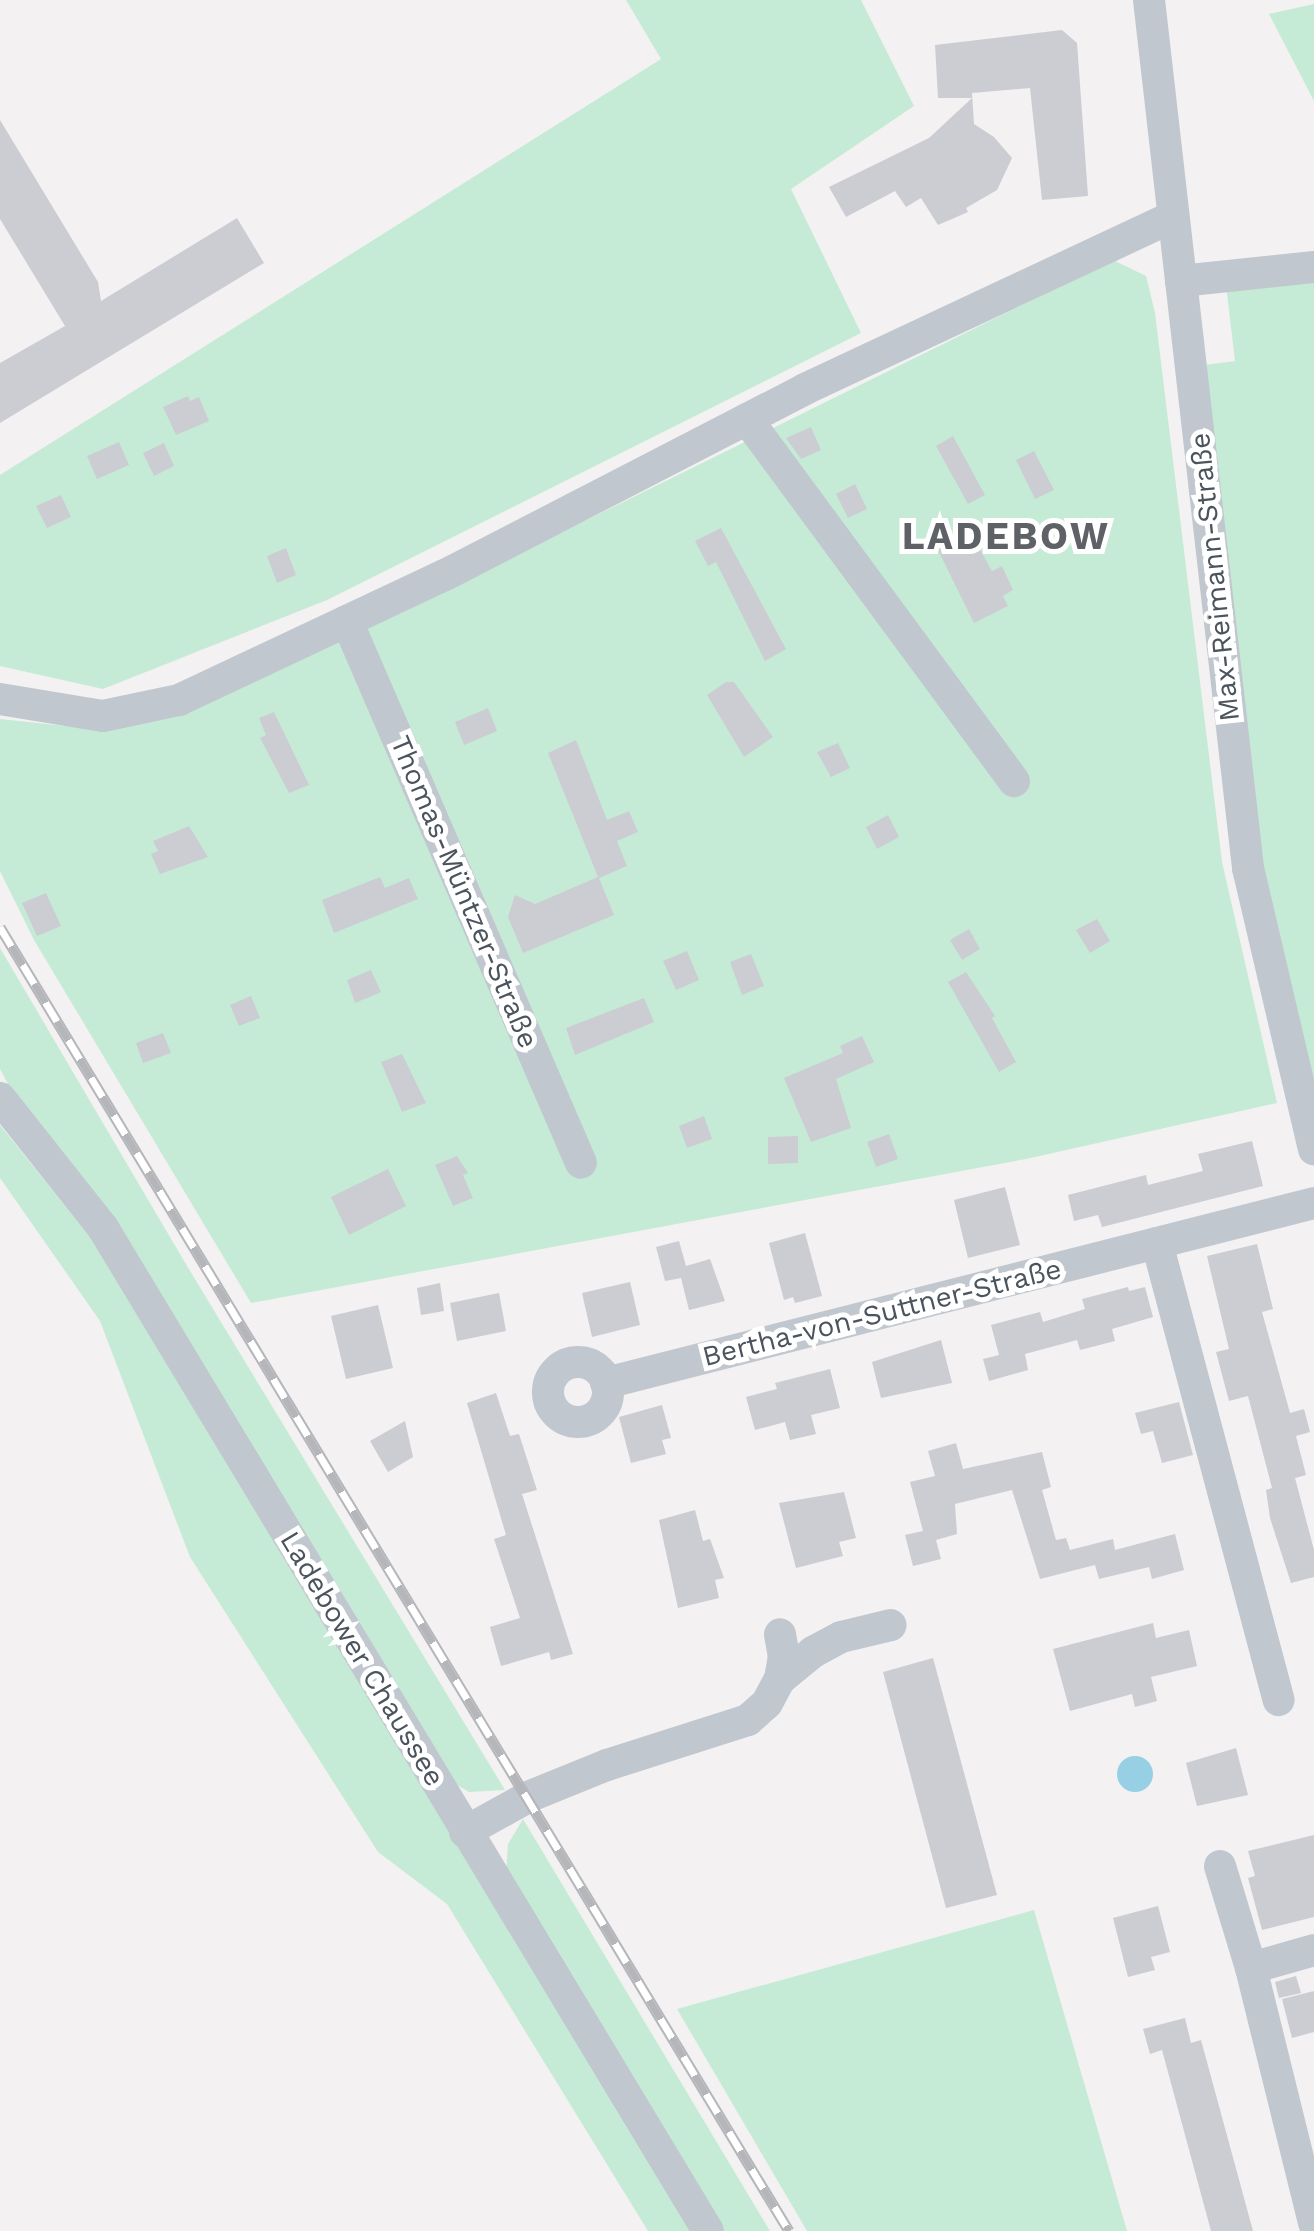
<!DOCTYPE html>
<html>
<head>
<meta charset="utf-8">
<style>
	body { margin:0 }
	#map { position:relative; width:1314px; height:2231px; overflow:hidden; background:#f3f1f1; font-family:"Work Sans",sans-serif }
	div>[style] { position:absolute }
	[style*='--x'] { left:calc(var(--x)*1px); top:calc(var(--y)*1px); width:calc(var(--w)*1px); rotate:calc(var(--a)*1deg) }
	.green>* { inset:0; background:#c5ebd6 }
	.water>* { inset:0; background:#97cfe4 }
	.round { border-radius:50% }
	.building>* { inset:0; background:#cbcdd3 }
	.minor>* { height:32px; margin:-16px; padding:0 16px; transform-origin:16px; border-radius:16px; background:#c1c7ce }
	.minor>.ring { margin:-16px; padding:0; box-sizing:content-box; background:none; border:32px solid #c1c7ce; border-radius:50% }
	.rail>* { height:11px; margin-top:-5.5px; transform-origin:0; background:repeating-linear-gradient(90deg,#fff 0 22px,#b4b6ba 0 44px); box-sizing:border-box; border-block:2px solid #b4b6ba }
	span { translate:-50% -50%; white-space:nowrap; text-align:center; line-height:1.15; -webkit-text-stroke:10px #fff; paint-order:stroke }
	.street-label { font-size:28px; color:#4b535d }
	.district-label { font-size:38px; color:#5e6165; font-weight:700; letter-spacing:2.5px }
</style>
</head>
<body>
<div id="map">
	<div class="green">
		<i style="clip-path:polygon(626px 0,861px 0,914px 106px,791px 189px,861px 333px,327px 600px,103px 689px,0 666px,0 475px,661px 59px)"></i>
		<i style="clip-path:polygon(1314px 4px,1314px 101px,1269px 14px)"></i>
		<i style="clip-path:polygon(1113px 260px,1146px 276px,1155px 313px,1222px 862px,1277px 1103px,1026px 1159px,251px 1303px,34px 940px,0 871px,0 719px,75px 727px,354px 635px)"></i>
		<i style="clip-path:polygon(1314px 275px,1314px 1101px,1250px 829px,1197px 366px,1235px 361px,1226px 285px)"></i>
		<i style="clip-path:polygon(0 948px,187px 1266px,505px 1790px,469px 1792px,452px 1782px,14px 1095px,0 1069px)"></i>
		<i style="clip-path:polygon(0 1125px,90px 1237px,690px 2231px,648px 2231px,447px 1904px,378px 1852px,190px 1557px,100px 1321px,0 1178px)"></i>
		<i style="clip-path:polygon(523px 1819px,770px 2231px,724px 2231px,506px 1873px,508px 1844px)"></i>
		<i style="clip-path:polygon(1034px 1910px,1127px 2231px,807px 2231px,677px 2009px)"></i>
	</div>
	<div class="water">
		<i class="round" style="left:1117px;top:1756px;width:36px;height:36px"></i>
	</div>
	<div class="building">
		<i style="clip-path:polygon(1062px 30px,1077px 43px,1088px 196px,1042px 200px,1030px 88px,972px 93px,974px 124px,994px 137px,1012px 158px,997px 190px,966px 208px,968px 212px,938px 225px,921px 198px,906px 207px,895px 191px,846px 217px,829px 187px,929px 138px,972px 98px,938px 98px,935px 45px)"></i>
		<i style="clip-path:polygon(0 120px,98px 282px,101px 301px,237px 218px,264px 263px,0 423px,0 363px,65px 326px,0 219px)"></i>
		<i style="clip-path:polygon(188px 396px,190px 401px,199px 397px,209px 421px,176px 435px,163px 407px)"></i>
		<i style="clip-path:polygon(811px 427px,821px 450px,801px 459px,786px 438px)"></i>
		<i style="clip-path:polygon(953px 436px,985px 495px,968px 504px,936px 446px)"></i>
		<i style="clip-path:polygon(119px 442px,129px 465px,97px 479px,87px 456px)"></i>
		<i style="clip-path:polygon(164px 443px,174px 466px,154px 476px,143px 453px)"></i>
		<i style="clip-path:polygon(1034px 451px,1054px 490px,1035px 499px,1016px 460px)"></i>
		<i style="clip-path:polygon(855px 484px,867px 509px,848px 518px,836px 494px)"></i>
		<i style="clip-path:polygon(61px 495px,71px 517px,47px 528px,36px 506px)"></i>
		<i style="clip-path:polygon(721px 528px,786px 649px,765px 661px,716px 562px,708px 566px,695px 541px)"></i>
		<i style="clip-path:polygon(968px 528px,992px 571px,1002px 566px,1013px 590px,1003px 596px,1008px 606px,974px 623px,935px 544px)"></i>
		<i style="clip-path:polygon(286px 548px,296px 575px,277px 583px,267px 556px)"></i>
		<i style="clip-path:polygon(726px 682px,734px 682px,773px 737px,744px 757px,707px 695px)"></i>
		<i style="clip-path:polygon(488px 708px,497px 731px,464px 745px,455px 722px)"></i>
		<i style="clip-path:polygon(274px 712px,309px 785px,289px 793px,260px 738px,266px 735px,259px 718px)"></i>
		<i style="clip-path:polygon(576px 740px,607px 820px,629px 811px,638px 832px,617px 841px,627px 866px,599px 878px,614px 915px,523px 953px,508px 917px,515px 895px,535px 904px,598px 877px,548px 753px)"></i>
		<i style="clip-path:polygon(838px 743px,850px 768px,831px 777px,817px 752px)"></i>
		<i style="clip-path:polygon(888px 815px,899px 837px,877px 849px,866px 827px)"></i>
		<i style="clip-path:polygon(189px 826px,208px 857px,160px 874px,151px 854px,158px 851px,153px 841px)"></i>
		<i style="clip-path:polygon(380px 877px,385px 888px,409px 878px,418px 899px,334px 933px,322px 900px)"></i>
		<i style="clip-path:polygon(46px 893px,61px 926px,37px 936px,22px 903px)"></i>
		<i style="clip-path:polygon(1097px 919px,1110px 941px,1090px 953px,1076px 930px)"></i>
		<i style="clip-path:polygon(969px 929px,980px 949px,962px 960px,950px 940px)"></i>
		<i style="clip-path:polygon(687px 951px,699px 980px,676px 990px,663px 961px)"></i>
		<i style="clip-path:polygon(751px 954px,764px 986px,742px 995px,730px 962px)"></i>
		<i style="clip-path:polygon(371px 970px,381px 992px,355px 1003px,347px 980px)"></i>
		<i style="clip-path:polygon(966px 972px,995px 1016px,992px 1018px,1016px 1062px,999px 1072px,948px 982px)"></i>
		<i style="clip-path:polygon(251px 996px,260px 1018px,239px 1026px,230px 1005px)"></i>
		<i style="clip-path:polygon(644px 998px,654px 1022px,575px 1055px,566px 1028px)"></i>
		<i style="clip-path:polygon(163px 1033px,171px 1053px,143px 1063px,136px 1043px)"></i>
		<i style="clip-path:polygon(862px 1036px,874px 1062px,836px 1079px,851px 1128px,811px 1142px,784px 1078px,843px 1053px,840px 1046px)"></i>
		<i style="clip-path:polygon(402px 1054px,426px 1103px,402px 1112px,381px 1062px)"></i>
		<i style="clip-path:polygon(704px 1116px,712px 1139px,687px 1148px,679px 1126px)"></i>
		<i style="clip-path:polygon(889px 1134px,898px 1159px,876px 1167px,867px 1142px)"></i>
		<i style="clip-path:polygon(798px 1136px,798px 1163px,768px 1164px,768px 1137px)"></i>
		<i style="clip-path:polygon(1252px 1141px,1263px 1186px,1102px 1227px,1098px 1215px,1074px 1221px,1068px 1195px,1146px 1175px,1148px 1185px,1203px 1171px,1198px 1154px)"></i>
		<i style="clip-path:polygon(457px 1156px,468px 1173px,463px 1175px,473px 1198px,453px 1206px,435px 1165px)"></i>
		<i style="clip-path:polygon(388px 1169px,406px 1206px,349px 1235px,331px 1197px)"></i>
		<i style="clip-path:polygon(1005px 1187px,1020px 1245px,968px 1258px,954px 1200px)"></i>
		<i style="clip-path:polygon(805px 1233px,822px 1296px,795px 1303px,793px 1297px,784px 1300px,769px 1243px)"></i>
		<i style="clip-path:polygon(679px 1241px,686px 1266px,710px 1259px,725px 1301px,689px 1310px,681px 1278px,665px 1281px,656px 1247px)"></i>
		<i style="clip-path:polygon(1257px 1244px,1273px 1309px,1262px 1312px,1290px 1413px,1304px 1409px,1310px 1432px,1296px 1436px,1306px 1475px,1295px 1478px,1314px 1550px,1314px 1577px,1291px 1583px,1270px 1518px,1266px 1490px,1272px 1488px,1248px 1396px,1229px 1401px,1216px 1352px,1229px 1349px,1207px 1256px)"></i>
		<i style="clip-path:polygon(630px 1282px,640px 1325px,592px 1337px,582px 1293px)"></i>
		<i style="clip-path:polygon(440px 1283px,444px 1311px,421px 1315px,417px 1288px)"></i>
		<i style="clip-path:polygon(1128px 1287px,1129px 1291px,1145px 1287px,1153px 1317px,1112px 1329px,1115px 1341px,1080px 1350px,1077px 1340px,1025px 1354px,1028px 1370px,989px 1381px,983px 1359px,999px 1355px,991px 1325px,1040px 1312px,1043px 1322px,1085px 1309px,1082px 1299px)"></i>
		<i style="clip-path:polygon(499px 1293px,506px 1331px,457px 1341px,450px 1303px)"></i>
		<i style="clip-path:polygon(378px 1305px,393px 1368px,346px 1379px,331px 1316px)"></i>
		<i style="clip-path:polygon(941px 1340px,952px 1383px,881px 1398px,872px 1362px)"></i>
		<i style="clip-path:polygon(830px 1369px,840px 1408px,811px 1415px,816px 1434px,790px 1440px,785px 1422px,755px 1430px,746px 1397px,777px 1389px,775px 1383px)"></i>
		<i style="clip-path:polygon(496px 1393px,510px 1436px,519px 1434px,537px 1490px,522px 1494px,573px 1654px,551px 1660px,549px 1652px,501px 1666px,490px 1627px,520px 1618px,494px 1539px,506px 1535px,467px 1403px)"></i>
		<i style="clip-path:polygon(1179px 1402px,1193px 1455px,1162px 1463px,1153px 1431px,1141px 1434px,1135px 1413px)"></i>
		<i style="clip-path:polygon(662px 1405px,671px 1438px,662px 1440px,666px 1454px,631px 1463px,619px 1417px)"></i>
		<i style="clip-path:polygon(405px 1421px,413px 1457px,388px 1472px,370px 1441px)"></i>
		<i style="clip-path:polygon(956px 1443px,963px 1469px,1042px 1452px,1051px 1487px,1042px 1490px,1056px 1540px,1066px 1538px,1070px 1550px,1113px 1539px,1115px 1550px,1175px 1534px,1184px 1570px,1152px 1579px,1149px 1567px,1099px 1579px,1095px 1565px,1040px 1579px,1012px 1490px,955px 1504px,957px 1534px,936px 1540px,941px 1559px,913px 1566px,905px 1535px,923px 1531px,910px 1482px,935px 1476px,928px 1451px)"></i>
		<i style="clip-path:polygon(844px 1492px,856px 1538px,839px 1542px,843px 1556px,796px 1568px,779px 1503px)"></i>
		<i style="clip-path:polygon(695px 1510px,703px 1541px,710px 1539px,724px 1578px,715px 1580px,719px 1598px,678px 1608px,659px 1520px)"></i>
		<i style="clip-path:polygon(1153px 1623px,1156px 1638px,1189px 1630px,1197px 1666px,1151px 1677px,1157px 1701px,1135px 1707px,1132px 1694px,1070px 1711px,1053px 1649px)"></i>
		<i style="clip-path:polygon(933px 1658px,997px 1895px,946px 1908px,883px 1672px)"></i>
		<i style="clip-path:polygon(1236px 1748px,1248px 1795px,1197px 1806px,1186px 1763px)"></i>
		<i style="clip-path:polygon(1314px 1835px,1314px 1917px,1262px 1930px,1248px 1878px,1255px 1876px,1248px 1851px)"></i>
		<i style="clip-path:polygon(1158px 1906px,1170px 1952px,1151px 1957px,1155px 1970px,1128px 1977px,1113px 1918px)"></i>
		<i style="clip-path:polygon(1296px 1976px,1301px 1993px,1279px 1998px,1275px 1982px)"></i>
		<i style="clip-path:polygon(1314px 1991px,1314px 2032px,1292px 2038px,1282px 1999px)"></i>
		<i style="clip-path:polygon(1185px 2018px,1191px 2043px,1201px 2040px,1253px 2231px,1211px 2231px,1162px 2050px,1150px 2054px,1143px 2029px)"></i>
	</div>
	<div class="minor">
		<i style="--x:1149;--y:0;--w:874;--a:83.49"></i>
		<i style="--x:1248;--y:868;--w:289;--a:76.8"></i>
		<i style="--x:1181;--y:281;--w:134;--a:-6"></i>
		<i style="--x:747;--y:419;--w:450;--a:53.6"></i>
		<i style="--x:347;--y:621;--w:590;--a:66.65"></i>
		<i style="--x:0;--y:699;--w:104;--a:9.4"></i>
		<i style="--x:103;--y:716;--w:78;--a:-11.9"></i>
		<i style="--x:179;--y:700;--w:294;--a:-25.2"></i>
		<i style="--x:445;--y:575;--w:405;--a:-27.3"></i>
		<i style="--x:805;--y:389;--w:403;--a:-25.1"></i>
		<i style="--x:0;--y:1098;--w:166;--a:51.6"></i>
		<i style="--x:103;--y:1228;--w:1171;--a:58.9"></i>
		<i style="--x:1157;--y:1243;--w:473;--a:75.1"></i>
		<i class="ring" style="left:548px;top:1362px;width:28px;height:28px"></i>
		<i style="--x:606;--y:1383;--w:731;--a:-14.26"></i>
		<i style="--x:780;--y:1679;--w:43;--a:-39.3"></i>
		<i style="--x:813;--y:1652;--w:32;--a:-28"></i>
		<i style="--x:841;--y:1637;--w:51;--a:-13.5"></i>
		<i style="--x:465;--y:1832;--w:72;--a:-29.1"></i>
		<i style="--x:528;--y:1797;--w:85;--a:-22.1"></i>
		<i style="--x:607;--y:1765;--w:148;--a:-17.7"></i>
		<i style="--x:748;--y:1720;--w:25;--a:-42"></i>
		<i style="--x:767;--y:1703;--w:27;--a:-62"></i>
		<i style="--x:780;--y:1679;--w:22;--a:-80"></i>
		<i style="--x:784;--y:1657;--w:23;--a:-100"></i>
		<i style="--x:1220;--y:1866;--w:107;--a:73.1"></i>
		<i style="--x:1251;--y:1968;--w:263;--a:76.1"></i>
		<i style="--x:1251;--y:1968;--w:66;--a:-15.9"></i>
	</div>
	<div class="rail">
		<i style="--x:0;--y:927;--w:1524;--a:58.82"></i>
	</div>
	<div class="street-label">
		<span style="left:1215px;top:577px;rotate:-96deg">Max-Reimann-Straße</span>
		<span style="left:464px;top:892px;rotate:67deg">Thomas-Müntzer-Straße</span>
		<span style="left:882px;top:1313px;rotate:-14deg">Bertha-von-Suttner-Straße</span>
		<span style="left:362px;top:1659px;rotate:59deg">Ladebower Chaussee</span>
	</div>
	<div class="district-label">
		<span style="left:1006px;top:537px">LADEBOW</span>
	</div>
</div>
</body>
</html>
